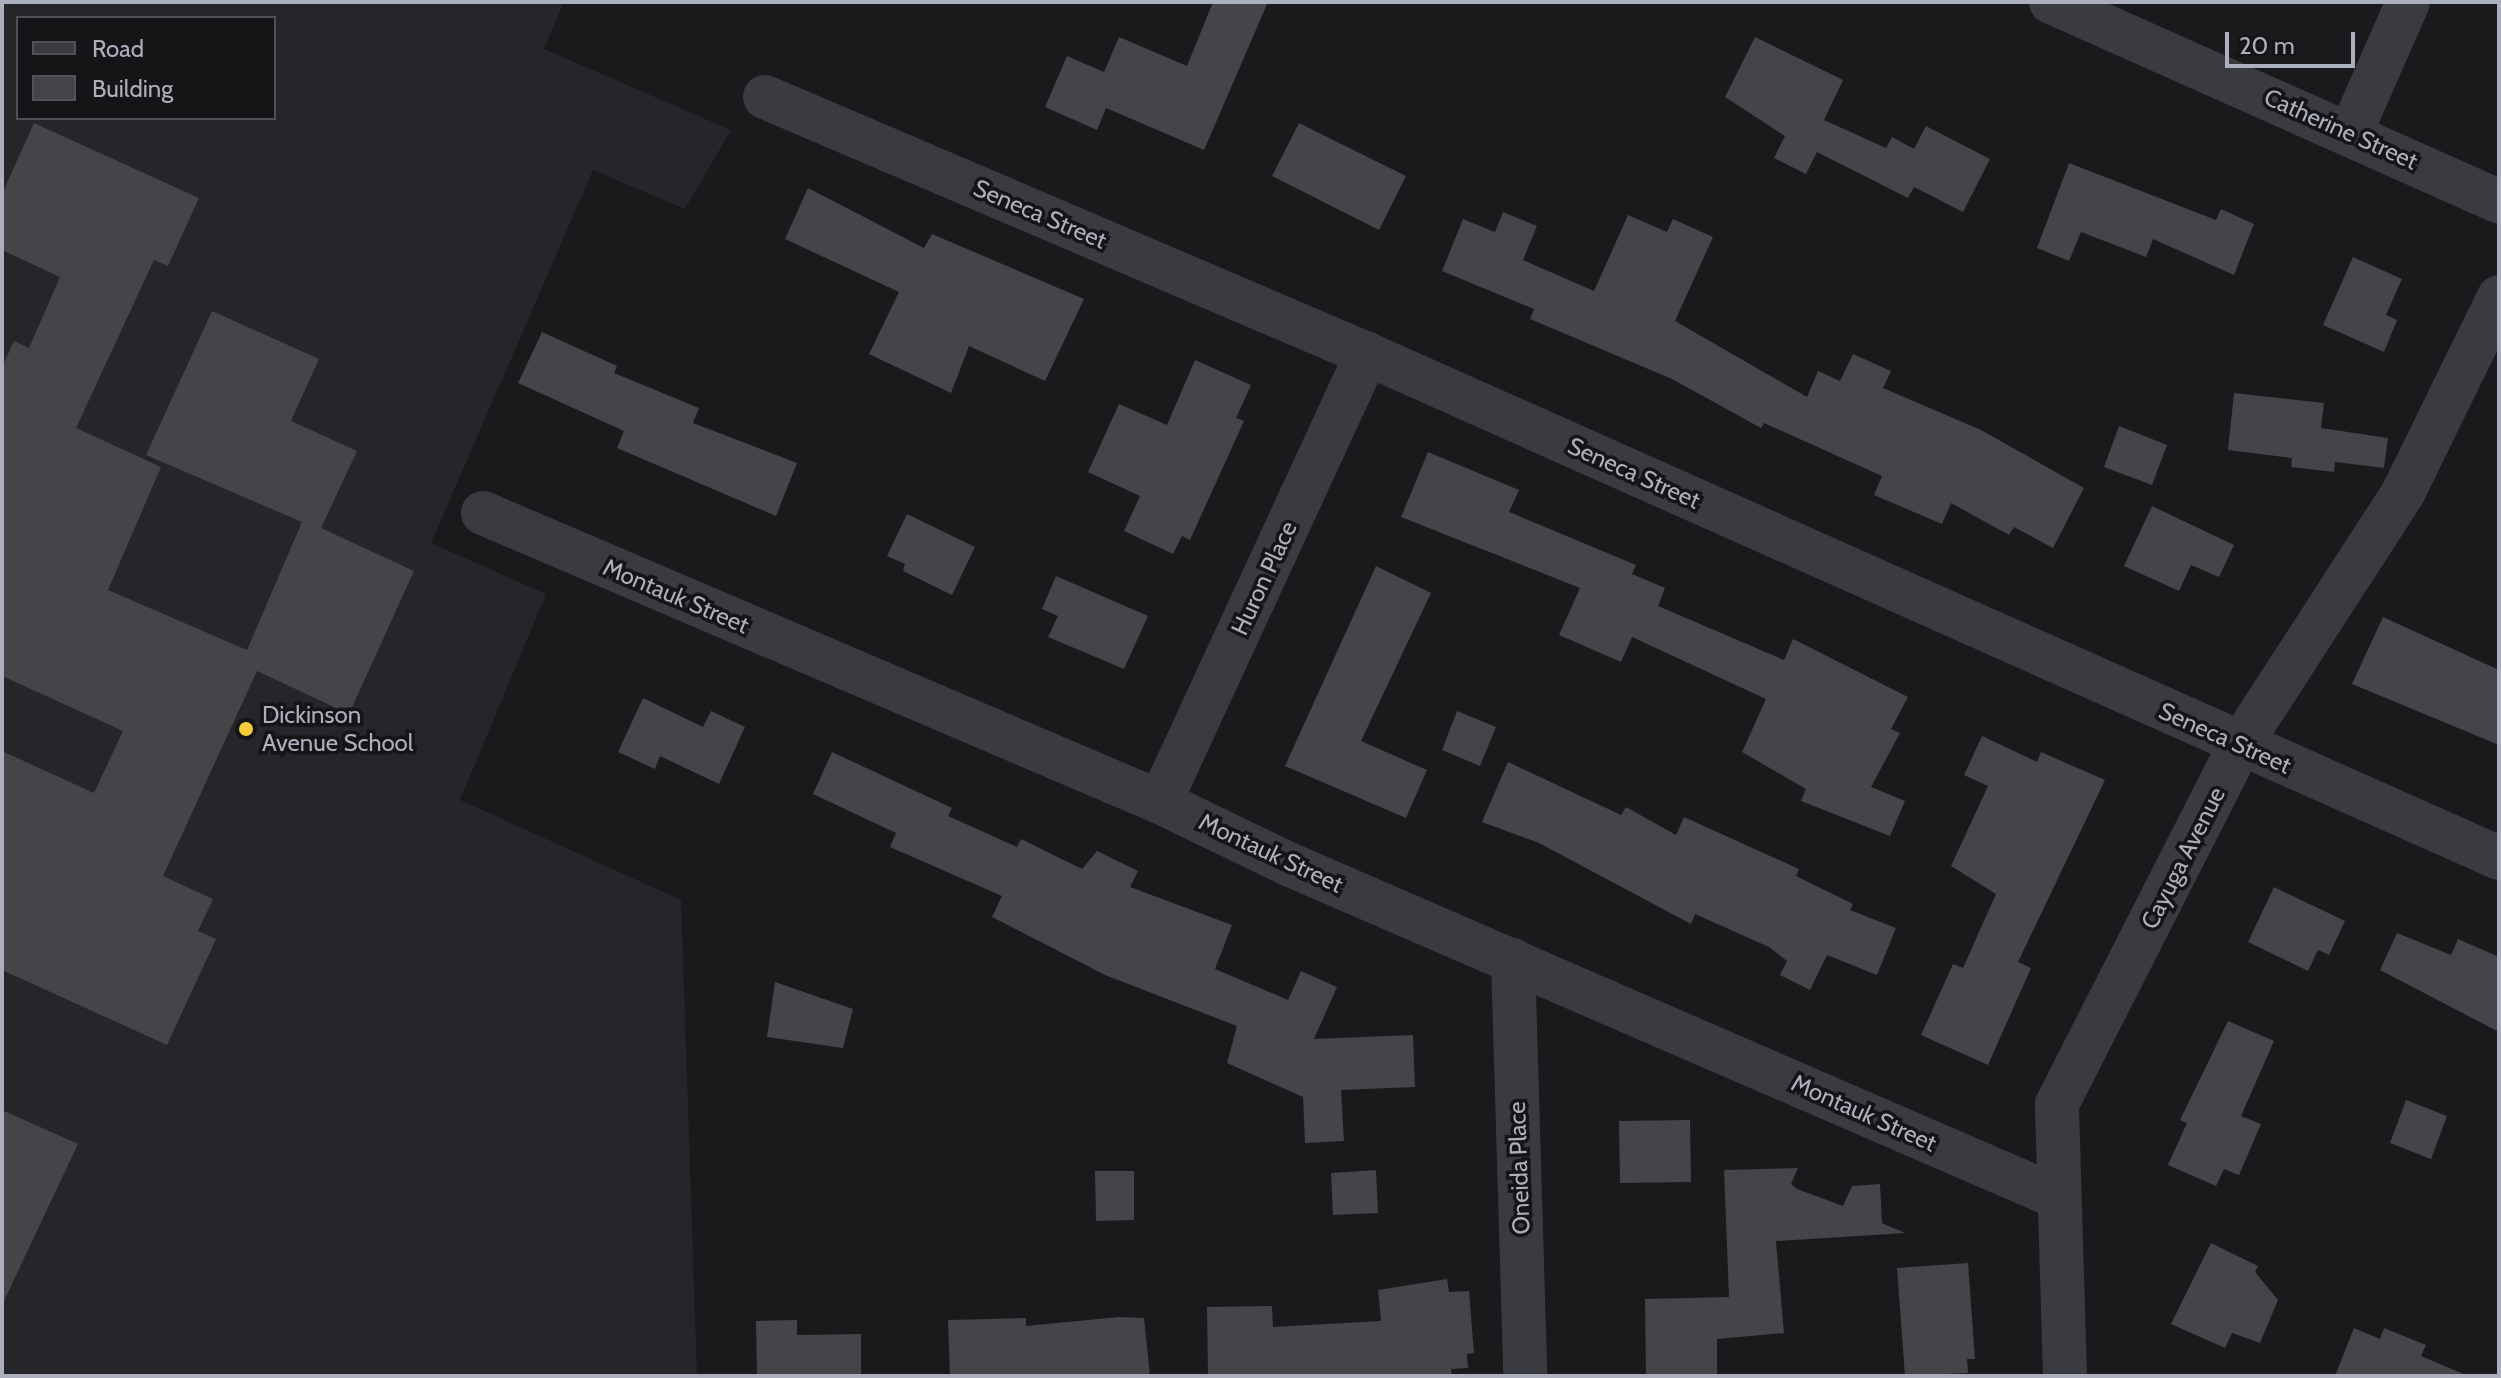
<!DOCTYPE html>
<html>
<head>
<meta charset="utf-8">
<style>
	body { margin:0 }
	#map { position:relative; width:2501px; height:1378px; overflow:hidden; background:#1a191c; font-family:Cabin,sans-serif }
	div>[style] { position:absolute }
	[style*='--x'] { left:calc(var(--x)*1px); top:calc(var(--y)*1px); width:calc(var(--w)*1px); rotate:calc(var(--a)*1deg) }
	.built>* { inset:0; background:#262529 }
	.building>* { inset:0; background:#444449 }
	.minor>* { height:44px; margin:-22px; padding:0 22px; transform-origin:22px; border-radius:22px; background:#3a3b41 }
	.dots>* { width:22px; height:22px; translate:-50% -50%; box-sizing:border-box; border:4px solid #151417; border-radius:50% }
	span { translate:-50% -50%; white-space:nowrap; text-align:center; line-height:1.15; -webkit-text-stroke:7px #151417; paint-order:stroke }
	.street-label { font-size:24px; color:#acafbc }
	.poi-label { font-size:24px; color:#acafbc }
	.left { translate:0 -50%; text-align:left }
	.frame { position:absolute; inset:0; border:4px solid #acafbc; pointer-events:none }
	.legend { position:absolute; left:16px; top:16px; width:260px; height:104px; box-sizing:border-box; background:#151417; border:2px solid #515259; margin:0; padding:10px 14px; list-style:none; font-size:24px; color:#acafbc }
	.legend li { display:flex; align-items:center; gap:16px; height:40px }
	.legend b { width:40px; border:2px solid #515259 }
	.scale { position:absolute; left:2225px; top:32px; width:130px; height:36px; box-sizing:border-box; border:4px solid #acafbc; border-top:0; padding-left:10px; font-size:24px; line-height:28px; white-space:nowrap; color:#acafbc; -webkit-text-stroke:6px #151417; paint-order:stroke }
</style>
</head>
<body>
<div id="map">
	<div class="built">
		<i style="clip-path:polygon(evenodd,2px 2px,564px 2px,544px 49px,731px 130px,685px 209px,593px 170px,431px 543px,546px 594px,460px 800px,681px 900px,697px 1376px,2px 1376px,2px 2px,18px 18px,274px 18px,274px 118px,18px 118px,18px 18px)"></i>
	</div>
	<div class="building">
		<i style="clip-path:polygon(1213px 2px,1268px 2px,1204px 150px,1106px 108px,1097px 130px,1045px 107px,1067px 56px,1104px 72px,1119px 37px,1187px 66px)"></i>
		<i style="clip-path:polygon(1755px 37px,1843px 80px,1824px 120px,1886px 148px,1892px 137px,1914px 149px,1926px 126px,1990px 159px,1963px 212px,1914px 187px,1908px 198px,1817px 152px,1806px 174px,1774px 158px,1785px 136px,1725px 97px)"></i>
		<i style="clip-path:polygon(34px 123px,199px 198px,168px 266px,154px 260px,76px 428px,161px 467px,108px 590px,247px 650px,302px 522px,146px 455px,212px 311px,319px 359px,291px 421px,357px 451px,321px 528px,414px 571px,349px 714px,257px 671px,163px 876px,213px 899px,198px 931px,216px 939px,167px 1045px,2px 970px,2px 751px,94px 793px,123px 731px,2px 676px,2px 367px,14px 341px,29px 348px,60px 277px,2px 250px,2px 194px)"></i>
		<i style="clip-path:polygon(1299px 123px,1406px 176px,1379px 230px,1272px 176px)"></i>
		<i style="clip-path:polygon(2069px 163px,2216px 220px,2221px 209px,2254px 224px,2234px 275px,2153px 239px,2146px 257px,2081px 232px,2069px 261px,2037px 248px)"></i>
		<i style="clip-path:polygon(808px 188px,924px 248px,932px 234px,1084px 299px,1045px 381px,969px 346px,951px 393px,869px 354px,899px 292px,785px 239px)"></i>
		<i style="clip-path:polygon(1503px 212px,1537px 226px,1523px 260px,1594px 291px,1628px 215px,1667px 232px,1673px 219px,1713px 237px,1675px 321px,1807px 397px,1818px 371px,1840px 381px,1853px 354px,1891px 371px,1883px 388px,1981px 430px,2084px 488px,2053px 548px,2014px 527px,2009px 535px,1951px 503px,1942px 524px,1874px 495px,1882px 476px,1764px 423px,1761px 428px,1672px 379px,1530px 319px,1534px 309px,1442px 271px,1463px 219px,1495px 232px)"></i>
		<i style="clip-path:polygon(2353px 257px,2402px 279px,2386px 315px,2397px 320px,2384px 352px,2323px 325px)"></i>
		<i style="clip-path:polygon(542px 332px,617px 366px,614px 373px,699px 408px,693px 423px,797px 463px,776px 516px,617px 448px,624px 431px,518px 383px)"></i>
		<i style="clip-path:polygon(1195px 360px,1251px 385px,1236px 418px,1244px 421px,1190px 540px,1182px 536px,1173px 554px,1124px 531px,1140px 496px,1088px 472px,1119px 404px,1167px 425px)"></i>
		<i style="clip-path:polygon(2234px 393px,2324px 403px,2321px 428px,2388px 438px,2384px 468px,2335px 462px,2334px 472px,2291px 467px,2292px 458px,2228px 450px)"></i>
		<i style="clip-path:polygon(2119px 426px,2167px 445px,2152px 485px,2104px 467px)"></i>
		<i style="clip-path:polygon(1428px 452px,1519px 490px,1509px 512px,1636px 565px,1632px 574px,1665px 588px,1658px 606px,1784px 660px,1793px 639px,1908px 697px,1891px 729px,1900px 733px,1871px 787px,1905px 801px,1890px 836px,1801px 801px,1806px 789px,1742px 752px,1766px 699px,1632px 637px,1621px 662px,1559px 635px,1580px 588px,1401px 517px)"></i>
		<i style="clip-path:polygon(2152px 506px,2234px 545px,2219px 577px,2191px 565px,2179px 591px,2124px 566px)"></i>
		<i style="clip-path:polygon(907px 514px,975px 547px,952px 595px,903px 571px,905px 564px,887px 556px)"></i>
		<i style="clip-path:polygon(1376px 566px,1431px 593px,1361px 741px,1427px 770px,1406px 818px,1285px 766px)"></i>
		<i style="clip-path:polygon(1056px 576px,1148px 616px,1124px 669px,1048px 637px,1058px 616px,1042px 609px)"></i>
		<i style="clip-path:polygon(2383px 617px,2499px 670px,2499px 745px,2352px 684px)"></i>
		<i style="clip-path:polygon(643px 698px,703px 727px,711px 711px,745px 727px,719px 784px,660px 756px,655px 769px,618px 752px)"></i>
		<i style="clip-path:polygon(1457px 711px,1496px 727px,1480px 766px,1442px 750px)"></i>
		<i style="clip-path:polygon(1982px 736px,2037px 762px,2041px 752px,2105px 780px,2018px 962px,2031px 968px,1988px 1065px,1921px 1035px,1953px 964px,1963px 968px,1996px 894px,1951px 866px,1988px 786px,1964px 775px)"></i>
		<i style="clip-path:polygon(832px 752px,952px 808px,948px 816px,1017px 847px,1021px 839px,1082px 869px,1097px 851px,1138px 871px,1130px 887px,1232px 925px,1215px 969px,1288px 1000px,1301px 971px,1337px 987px,1314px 1039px,1413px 1035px,1415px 1087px,1341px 1090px,1344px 1141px,1305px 1143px,1303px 1097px,1227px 1063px,1237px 1026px,1105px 975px,992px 917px,1002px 896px,890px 847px,896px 833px,813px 794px)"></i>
		<i style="clip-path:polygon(1508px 762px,1621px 815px,1626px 807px,1676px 835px,1684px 817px,1799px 869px,1796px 876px,1853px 904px,1850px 910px,1896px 928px,1877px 975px,1827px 955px,1810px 990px,1780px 975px,1787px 961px,1769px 947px,1695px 914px,1691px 924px,1539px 843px,1482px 822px)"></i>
		<i style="clip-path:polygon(2274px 887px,2345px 921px,2329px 955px,2318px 950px,2308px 971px,2248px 942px)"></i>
		<i style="clip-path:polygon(2397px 933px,2451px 955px,2458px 939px,2499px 957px,2499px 1032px,2380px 970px)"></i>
		<i style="clip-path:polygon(775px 982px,853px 1009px,843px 1048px,767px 1037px)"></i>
		<i style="clip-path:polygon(2228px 1021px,2274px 1041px,2241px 1116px,2261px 1124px,2239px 1175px,2224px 1169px,2216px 1186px,2168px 1165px,2187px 1123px,2180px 1120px)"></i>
		<i style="clip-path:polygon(2406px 1100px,2447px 1116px,2431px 1159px,2390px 1143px)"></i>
		<i style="clip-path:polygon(2px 1110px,78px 1144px,2px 1305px)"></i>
		<i style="clip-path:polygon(1690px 1120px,1691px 1182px,1620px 1183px,1619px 1121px)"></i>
		<i style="clip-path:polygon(1798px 1168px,1791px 1184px,1797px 1189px,1843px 1206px,1852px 1186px,1880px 1184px,1882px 1223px,1905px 1233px,1776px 1241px,1784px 1333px,1717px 1339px,1717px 1376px,1646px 1376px,1645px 1299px,1729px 1297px,1724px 1170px)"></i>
		<i style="clip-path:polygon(1376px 1170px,1378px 1213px,1333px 1215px,1331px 1173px)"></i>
		<i style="clip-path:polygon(1095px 1171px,1134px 1171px,1134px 1220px,1096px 1221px)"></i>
		<i style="clip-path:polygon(2211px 1243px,2258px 1266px,2255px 1272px,2278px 1300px,2260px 1343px,2232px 1333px,2225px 1348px,2171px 1324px)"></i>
		<i style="clip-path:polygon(1968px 1263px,1975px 1359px,1967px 1359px,1968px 1373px,1905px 1376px,1897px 1268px)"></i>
		<i style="clip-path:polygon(1447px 1279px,1449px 1292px,1469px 1291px,1474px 1353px,1467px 1354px,1468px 1368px,1451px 1369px,1452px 1376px,1208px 1376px,1207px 1307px,1272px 1306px,1273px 1327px,1381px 1321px,1378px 1290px)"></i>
		<i style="clip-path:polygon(1119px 1317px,1144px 1318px,1150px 1376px,950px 1376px,948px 1320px,1026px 1318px,1026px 1326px)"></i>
		<i style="clip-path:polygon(797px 1320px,797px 1335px,861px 1334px,861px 1376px,757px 1376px,756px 1321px)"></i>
		<i style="clip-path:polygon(2354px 1328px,2380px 1339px,2384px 1328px,2426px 1345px,2421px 1356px,2468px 1376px,2335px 1376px)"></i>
	</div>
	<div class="minor">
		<i style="--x:2051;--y:2;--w:490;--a:24"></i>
		<i style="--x:765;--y:97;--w:655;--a:23.12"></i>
		<i style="--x:1367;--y:354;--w:1239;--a:24"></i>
		<i style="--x:2351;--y:132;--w:142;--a:-66.3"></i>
		<i style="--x:483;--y:513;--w:736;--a:23.12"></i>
		<i style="--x:1160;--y:802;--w:140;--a:25.8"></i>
		<i style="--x:1286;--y:863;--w:840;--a:23.42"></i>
		<i style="--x:1160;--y:802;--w:494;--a:-65.2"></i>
		<i style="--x:1513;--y:960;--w:416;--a:88.3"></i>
		<i style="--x:2065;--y:1376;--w:272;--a:-91.7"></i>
		<i style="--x:2057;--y:1104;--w:403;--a:-63"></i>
		<i style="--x:2240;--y:745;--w:300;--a:-57.1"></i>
		<i style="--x:2403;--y:493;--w:218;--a:-63.9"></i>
	</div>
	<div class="dots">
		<i style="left:246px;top:729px;background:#f6cd38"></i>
	</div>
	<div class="street-label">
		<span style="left:2341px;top:129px;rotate:24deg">Catherine Street</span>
		<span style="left:1040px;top:214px;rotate:23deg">Seneca Street</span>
		<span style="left:1634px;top:473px;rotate:24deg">Seneca Street</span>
		<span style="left:1264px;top:578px;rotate:-65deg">Huron Place</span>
		<span style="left:676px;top:596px;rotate:23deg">Montauk Street</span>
		<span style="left:2225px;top:738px;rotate:24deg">Seneca Street</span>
		<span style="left:1271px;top:853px;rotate:25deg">Montauk Street</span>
		<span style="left:2183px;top:858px;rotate:-63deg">Cayuga Avenue</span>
		<span style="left:1864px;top:1113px;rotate:24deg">Montauk Street</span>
		<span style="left:1519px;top:1168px;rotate:-92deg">Oneida Place</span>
	</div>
	<div class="poi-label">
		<span class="left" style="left:262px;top:729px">Dickinson<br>Avenue School</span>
	</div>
	<div class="frame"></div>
	<ul class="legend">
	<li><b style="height:10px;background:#3a3b41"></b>Road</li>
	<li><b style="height:22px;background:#444449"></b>Building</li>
	</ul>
	<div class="scale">20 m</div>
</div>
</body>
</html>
